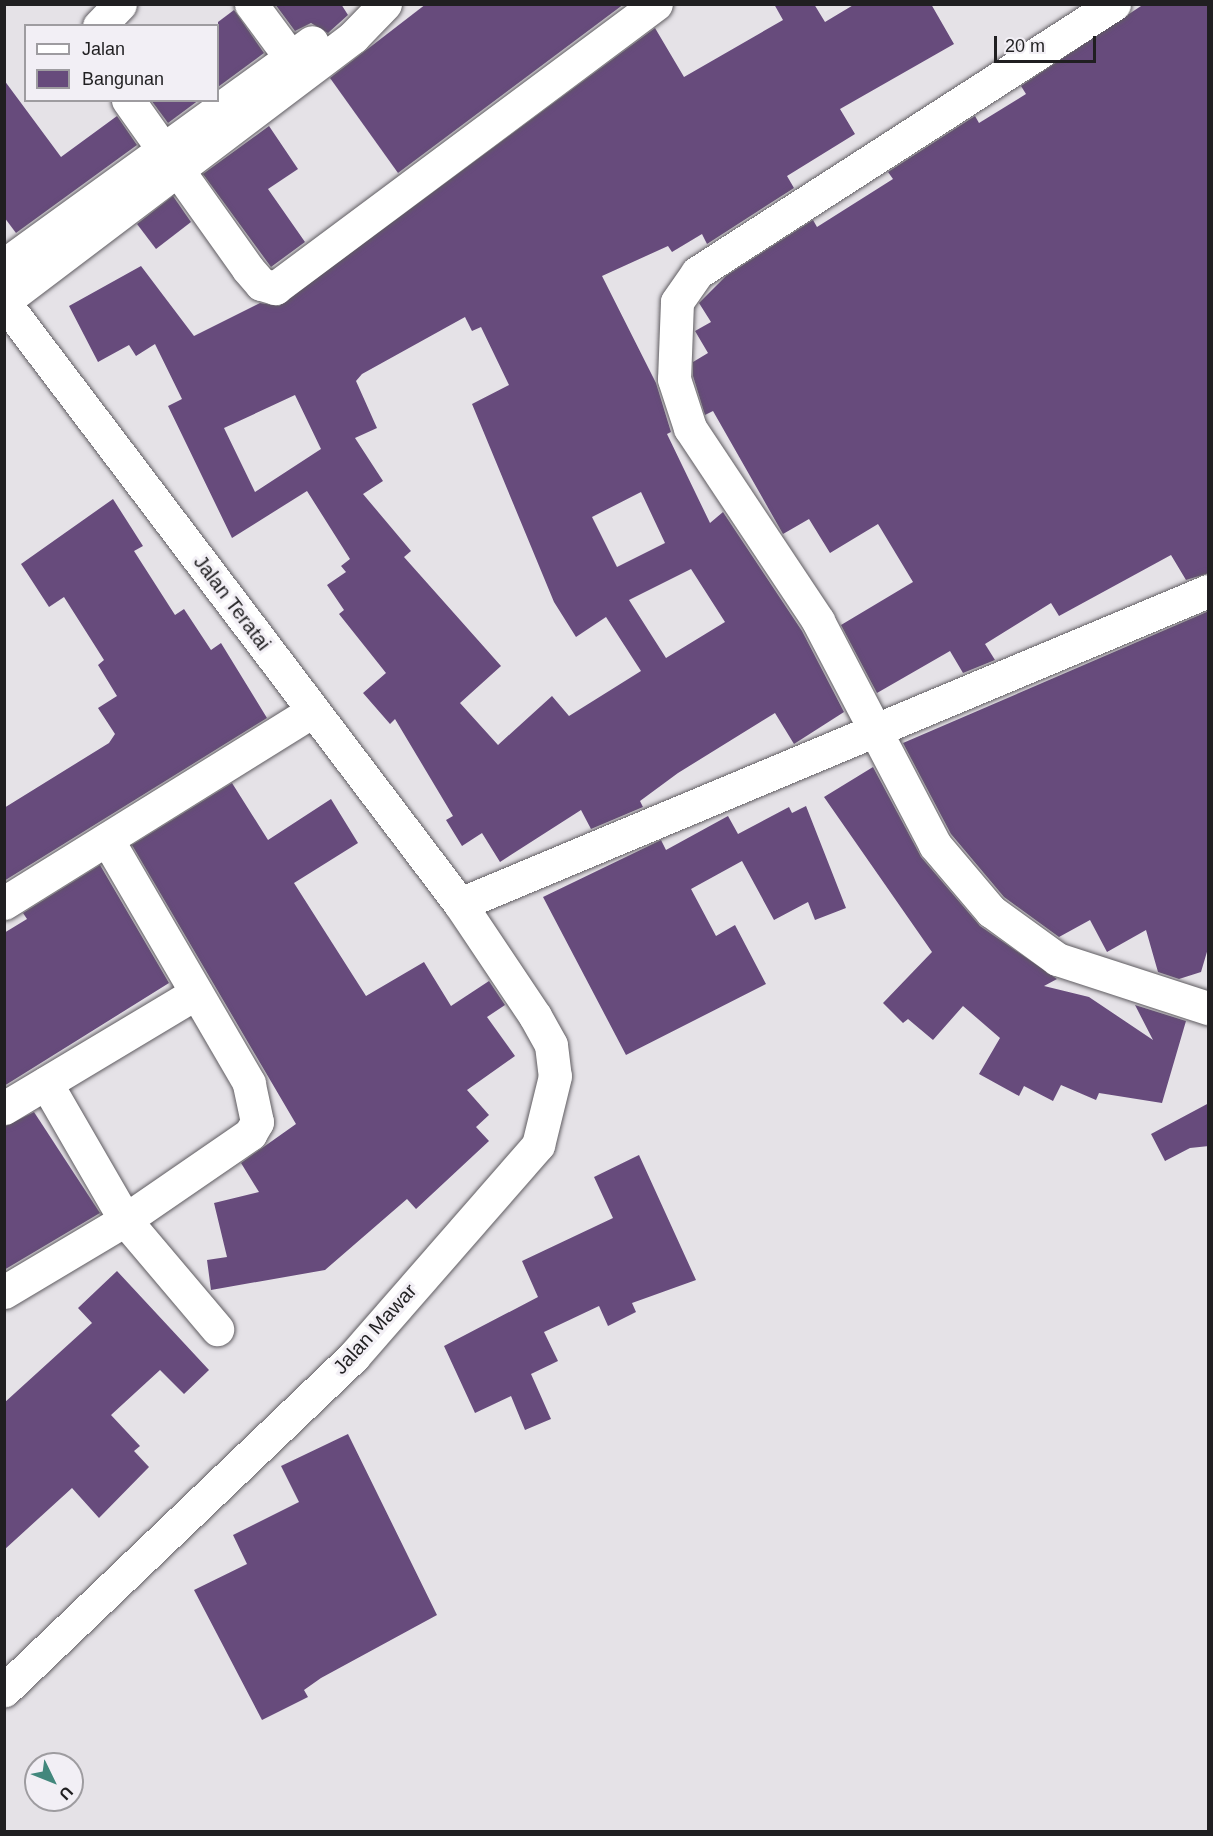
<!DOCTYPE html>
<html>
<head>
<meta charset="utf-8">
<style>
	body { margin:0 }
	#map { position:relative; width:1213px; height:1836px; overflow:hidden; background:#e5e2e7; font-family:Arial,sans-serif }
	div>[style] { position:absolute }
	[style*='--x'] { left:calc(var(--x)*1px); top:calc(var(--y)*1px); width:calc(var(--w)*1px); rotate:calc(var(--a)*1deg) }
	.building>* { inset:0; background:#674b7c }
	.roads { filter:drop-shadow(0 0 2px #5f5c61) drop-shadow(0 0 2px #5f5c61) }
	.minor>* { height:33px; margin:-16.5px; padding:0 16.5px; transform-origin:16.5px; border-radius:16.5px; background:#fff }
	.tertiary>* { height:33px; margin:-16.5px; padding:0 16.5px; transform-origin:16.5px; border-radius:16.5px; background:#fff }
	span { translate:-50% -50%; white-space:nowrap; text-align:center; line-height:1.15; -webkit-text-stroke:6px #f2eff5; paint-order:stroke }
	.street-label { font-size:20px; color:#201f21 }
	.frame { position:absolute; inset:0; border:6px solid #201f21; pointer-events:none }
	.legend { position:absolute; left:24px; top:24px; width:195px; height:78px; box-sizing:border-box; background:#f2eff5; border:2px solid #9e9ca0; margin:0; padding:8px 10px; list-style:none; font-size:18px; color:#201f21 }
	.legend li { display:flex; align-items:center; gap:12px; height:30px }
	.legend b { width:30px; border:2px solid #9e9ca0 }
	.north { position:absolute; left:24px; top:1752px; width:60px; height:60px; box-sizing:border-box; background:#f2eff5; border:2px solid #9e9ca0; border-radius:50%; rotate:133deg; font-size:16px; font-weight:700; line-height:24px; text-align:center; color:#201f21 }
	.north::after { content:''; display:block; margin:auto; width:21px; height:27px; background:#42877c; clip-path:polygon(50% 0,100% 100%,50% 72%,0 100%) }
	.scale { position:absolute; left:994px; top:36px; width:102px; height:27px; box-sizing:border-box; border:3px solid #201f21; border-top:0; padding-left:8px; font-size:18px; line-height:21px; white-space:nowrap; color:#201f21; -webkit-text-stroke:4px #f2eff5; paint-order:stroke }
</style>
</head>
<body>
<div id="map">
	<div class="building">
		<i style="clip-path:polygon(275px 4px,341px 4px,348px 15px,328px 33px,311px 23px,295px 31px)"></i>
		<i style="clip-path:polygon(426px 4px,624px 4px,398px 173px,330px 78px)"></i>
		<i style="clip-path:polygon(evenodd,774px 4px,814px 4px,825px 22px,855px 4px,931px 4px,954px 44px,840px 109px,855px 134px,787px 176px,794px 188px,707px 244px,702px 234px,672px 252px,668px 246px,602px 276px,656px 383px,671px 432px,667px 434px,710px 523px,723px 512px,802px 631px,844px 712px,794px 744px,775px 713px,678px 773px,640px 801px,643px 807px,591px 829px,581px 810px,500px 862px,482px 833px,462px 846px,446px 820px,453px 816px,395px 719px,390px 724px,363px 693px,386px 673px,339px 614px,344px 610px,327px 585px,346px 572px,341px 566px,350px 559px,307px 491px,232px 538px,168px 406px,182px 399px,155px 344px,136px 356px,129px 345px,98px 362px,69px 306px,141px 266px,194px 336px,260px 303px,279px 306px,655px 28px,684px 77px,783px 20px,774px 4px,465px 317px,472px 331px,481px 327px,509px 385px,472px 404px,554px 602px,576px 637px,606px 617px,641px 671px,569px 716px,552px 696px,498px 745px,460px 703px,501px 666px,404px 557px,411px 551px,363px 494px,383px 481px,355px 438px,377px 428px,356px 381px,362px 374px,465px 317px,774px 4px,295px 395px,321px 449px,255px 492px,224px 428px,295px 395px,774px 4px,641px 492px,665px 543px,617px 567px,592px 517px,641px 492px,774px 4px,691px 569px,725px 622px,666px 658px,629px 600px,691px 569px)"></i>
		<i style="clip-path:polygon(1144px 4px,1209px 4px,1209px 573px,1186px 580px,1171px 555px,1059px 616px,1051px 603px,985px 644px,995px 660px,963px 673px,950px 651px,877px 693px,841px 625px,913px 582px,878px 524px,830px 553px,809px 519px,783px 534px,713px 411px,705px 415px,693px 376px,693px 362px,708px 353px,695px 331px,711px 322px,699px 303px,726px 276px,813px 220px,817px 227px,893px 179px,888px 172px,975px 116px,979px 123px,1026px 94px,1021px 86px)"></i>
		<i style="clip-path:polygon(234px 10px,264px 53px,218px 87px,218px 22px)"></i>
		<i style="clip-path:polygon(4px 80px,61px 157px,117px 116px,137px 145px,16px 233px,4px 217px)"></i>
		<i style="clip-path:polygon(151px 100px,199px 100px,168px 123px)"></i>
		<i style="clip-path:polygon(269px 126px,298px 169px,268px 189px,305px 242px,271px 267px,203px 174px)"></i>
		<i style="clip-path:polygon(173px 196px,191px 222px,156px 249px,137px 224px)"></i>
		<i style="clip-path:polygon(113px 499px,143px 546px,134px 551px,175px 615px,184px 609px,211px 650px,221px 643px,267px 718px,4px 881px,4px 808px,109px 743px,115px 734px,98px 708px,117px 696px,98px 665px,104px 660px,64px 597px,49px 607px,21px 564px)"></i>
		<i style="clip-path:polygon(1209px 611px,1209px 945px,1201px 972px,1179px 979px,1158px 972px,1146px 930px,1107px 952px,1090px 920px,1059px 937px,1004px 897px,951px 834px,903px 743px)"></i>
		<i style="clip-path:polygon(873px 767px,921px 857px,980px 926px,1057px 979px,1044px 986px,1089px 997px,1153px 1040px,1135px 1005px,1186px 1021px,1162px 1103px,1099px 1093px,1096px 1100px,1061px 1085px,1053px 1101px,1024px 1086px,1019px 1096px,979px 1074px,1000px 1038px,963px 1006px,933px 1040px,908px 1019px,903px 1023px,883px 1003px,932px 952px,824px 797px)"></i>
		<i style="clip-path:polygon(232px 783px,268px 840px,331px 799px,358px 843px,294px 883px,366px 996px,424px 962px,451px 1006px,489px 981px,505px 1005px,487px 1017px,515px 1056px,467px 1090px,489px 1115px,476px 1127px,489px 1141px,416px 1209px,407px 1199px,325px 1270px,211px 1290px,207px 1260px,227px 1257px,214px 1203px,259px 1192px,241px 1163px,296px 1124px,132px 845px)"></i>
		<i style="clip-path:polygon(806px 806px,846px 908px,815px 920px,808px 902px,774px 920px,742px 861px,691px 889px,716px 936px,735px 925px,766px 984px,626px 1055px,543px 897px,661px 840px,666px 850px,728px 816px,738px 834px,789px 807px,792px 813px)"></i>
		<i style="clip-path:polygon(100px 865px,169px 983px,4px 1086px,4px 933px,27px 919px,23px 913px)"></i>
		<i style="clip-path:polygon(1209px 1103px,1209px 1146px,1190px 1148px,1165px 1161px,1151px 1134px)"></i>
		<i style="clip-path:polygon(34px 1112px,100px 1213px,4px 1270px,4px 1127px)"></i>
		<i style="clip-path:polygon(639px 1155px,696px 1280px,632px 1303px,636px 1312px,608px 1326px,599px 1306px,544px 1332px,558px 1361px,531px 1374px,551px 1419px,525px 1430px,511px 1396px,475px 1413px,444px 1346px,538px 1297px,522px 1261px,613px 1218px,594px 1177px)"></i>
		<i style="clip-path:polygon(117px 1271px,209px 1370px,184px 1394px,160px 1370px,111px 1415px,140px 1446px,134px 1451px,149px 1467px,99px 1518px,72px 1488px,4px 1550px,4px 1403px,92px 1323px,78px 1308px)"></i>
		<i style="clip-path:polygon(348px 1434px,437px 1615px,321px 1678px,304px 1690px,308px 1697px,262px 1720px,194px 1590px,247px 1564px,233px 1535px,299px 1502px,281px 1466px)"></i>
	</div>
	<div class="roads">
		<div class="minor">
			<i style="--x:251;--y:4;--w:86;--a:53.5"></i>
			<i style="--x:1114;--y:4;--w:496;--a:147.2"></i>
			<i style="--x:697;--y:273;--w:35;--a:125"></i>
			<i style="--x:677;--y:302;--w:77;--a:92.2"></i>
			<i style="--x:674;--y:379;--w:52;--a:71.9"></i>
			<i style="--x:690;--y:428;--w:232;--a:56.4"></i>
			<i style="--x:818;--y:621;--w:253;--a:62.4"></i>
			<i style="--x:935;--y:845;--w:87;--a:49.7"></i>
			<i style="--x:991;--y:911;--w:82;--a:36"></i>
			<i style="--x:1057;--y:959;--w:159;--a:18"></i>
			<i style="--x:99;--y:26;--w:30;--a:-46"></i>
			<i style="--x:128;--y:100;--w:207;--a:54.6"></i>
			<i style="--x:248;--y:269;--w:20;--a:49"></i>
			<i style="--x:261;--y:284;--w:15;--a:16"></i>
			<i style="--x:275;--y:288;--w:475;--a:-36.7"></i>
			<i style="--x:4;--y:265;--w:380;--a:-35.9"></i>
			<i style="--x:4;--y:301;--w:438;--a:-37.1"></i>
			<i style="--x:353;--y:37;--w:46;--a:-45.9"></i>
			<i style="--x:4;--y:903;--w:364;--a:-31.9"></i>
			<i style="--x:460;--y:904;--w:811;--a:-22.71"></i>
			<i style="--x:46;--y:1083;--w:158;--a:60"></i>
			<i style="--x:125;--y:1220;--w:143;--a:49.8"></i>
			<i style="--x:4;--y:1108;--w:224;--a:-30.9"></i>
			<i style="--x:4;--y:1292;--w:141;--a:-30.8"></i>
			<i style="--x:125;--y:1220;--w:152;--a:-34.5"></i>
			<i style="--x:250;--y:1134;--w:14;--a:-60"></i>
			<i style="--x:257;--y:1122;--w:40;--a:-102"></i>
			<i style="--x:249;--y:1083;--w:282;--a:-120.2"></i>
		</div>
		<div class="tertiary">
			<i style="--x:4;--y:302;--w:755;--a:52.86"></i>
			<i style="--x:460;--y:904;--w:135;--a:56.2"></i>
			<i style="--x:535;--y:1016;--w:33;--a:61"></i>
			<i style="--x:551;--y:1045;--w:31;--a:83"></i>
			<i style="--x:555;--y:1076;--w:71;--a:103.8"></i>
			<i style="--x:538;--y:1145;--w:280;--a:131.1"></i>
			<i style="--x:354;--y:1356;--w:484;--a:136.3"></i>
		</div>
	</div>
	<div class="street-label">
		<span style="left:232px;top:603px;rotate:53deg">Jalan Teratai</span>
		<span style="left:375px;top:1329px;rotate:-48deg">Jalan Mawar</span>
	</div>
	<div class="frame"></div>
	<ul class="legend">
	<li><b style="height:8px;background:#fff"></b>Jalan</li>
	<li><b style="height:16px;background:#674b7c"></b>Bangunan</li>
	</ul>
	<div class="north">U</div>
	<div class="scale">20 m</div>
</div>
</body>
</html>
